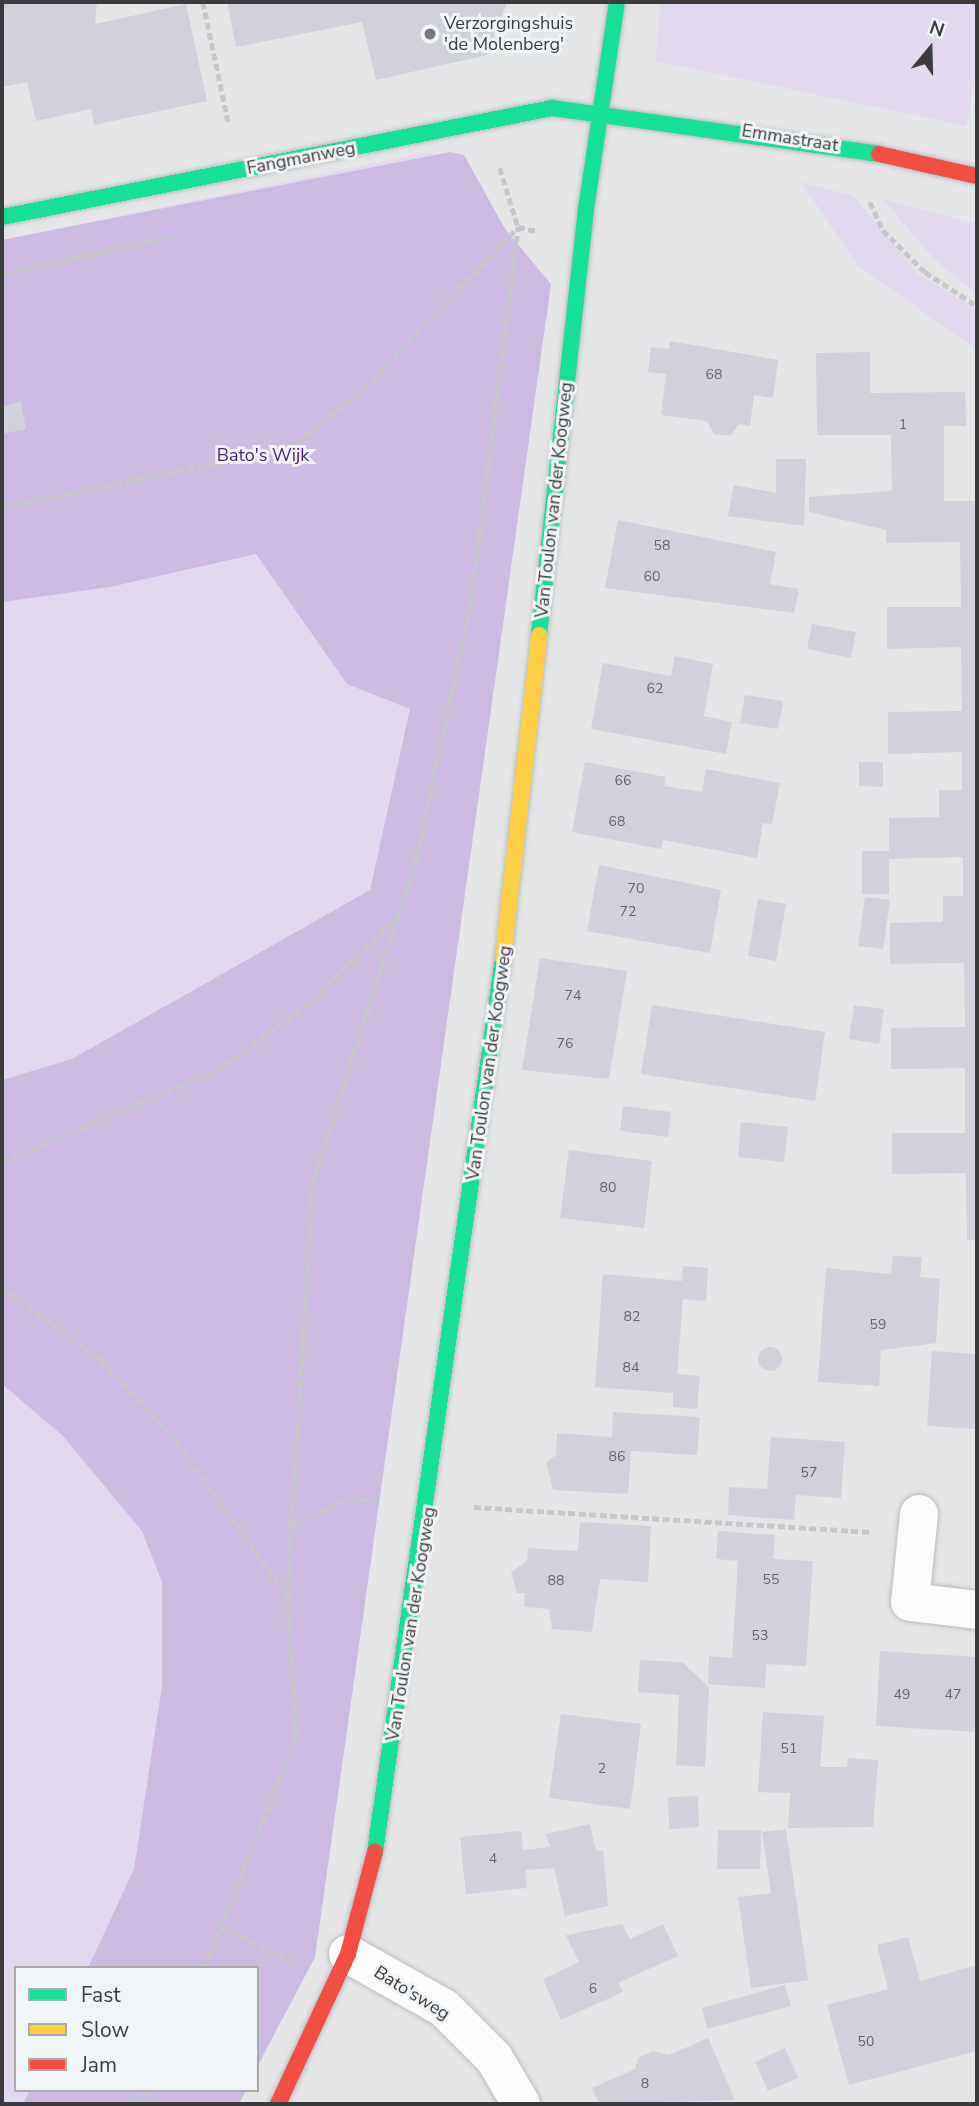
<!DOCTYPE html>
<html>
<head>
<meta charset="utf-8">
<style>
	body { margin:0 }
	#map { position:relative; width:979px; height:2106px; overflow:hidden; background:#e5e6e8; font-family:"Nunito Sans",sans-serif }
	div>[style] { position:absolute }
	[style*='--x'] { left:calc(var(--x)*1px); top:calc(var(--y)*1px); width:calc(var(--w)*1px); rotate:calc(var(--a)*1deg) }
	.green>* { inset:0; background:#e2d9ef }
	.forest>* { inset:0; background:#ccbae3 }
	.building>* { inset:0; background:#d0d1db }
	.round { border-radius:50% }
	.path>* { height:4.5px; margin-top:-2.25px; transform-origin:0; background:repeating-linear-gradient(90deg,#c6c7c8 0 7px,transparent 0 10.5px) }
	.roads { filter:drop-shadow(0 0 2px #bbbcbd) drop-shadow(0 0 2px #bbbcbd) }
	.street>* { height:38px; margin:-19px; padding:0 19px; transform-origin:19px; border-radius:19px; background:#fbfbfc }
	.fast>* { height:16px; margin:-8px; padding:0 8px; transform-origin:8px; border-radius:8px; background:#16e098 }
	.slow>* { height:16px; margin:-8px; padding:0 8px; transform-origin:8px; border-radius:8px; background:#ffcf43 }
	.jam>* { height:16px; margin:-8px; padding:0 8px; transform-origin:8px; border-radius:8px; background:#f24e42 }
	.dots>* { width:19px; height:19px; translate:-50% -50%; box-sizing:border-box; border:4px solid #f1f4f6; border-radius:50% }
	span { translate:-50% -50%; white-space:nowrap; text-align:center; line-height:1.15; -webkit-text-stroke:6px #f1f4f6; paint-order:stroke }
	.number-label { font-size:14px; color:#646468 }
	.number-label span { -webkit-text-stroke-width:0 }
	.poi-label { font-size:18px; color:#3b3c3d }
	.left { translate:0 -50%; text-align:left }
	.street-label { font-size:18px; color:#3b3c3d }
	.park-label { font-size:18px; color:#4f2177 }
	.frame { position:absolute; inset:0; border:4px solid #3b3c3d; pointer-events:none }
	.legend { position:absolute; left:14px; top:1966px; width:245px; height:126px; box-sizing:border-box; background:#f1f4f6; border:2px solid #a8aaac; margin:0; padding:9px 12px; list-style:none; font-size:21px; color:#3b3c3d }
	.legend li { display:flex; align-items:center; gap:14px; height:35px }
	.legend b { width:35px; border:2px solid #a8aaac }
	.north { position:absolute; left:895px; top:14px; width:70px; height:70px; -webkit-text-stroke:5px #f1f4f6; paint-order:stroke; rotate:19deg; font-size:19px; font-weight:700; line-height:28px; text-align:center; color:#3b3c3d }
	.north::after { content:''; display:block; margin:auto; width:24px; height:32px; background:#3b3c3d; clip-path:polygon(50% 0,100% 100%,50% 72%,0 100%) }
</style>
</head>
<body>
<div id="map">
	<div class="green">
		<i style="clip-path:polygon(661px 2px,977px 2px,977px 68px,966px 126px,655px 61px)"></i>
		<i style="clip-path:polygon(425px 153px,464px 155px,505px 229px,551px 284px,315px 1957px,257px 2067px,257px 1968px,16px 1968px,16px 2090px,246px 2090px,239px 2104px,2px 2104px,2px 240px)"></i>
		<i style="clip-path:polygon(801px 182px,854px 196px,917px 273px,977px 310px,977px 350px,857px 265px)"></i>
		<i style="clip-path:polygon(882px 199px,977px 224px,977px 294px,935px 260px)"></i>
	</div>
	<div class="forest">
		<i style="clip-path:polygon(450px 152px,464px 155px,505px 229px,551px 284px,315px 1957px,257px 2067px,257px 1968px,88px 1968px,134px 1869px,162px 1686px,162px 1582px,142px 1531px,63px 1436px,2px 1384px,2px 1080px,72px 1059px,370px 890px,410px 709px,347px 684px,256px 554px,110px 587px,2px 602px,2px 240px)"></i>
		<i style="clip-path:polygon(30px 2090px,246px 2090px,239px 2104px,23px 2104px)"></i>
	</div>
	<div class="building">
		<i style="clip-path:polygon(2px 2px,97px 2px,95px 24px,186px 4px,207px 101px,94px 125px,91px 109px,36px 121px,27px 82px,2px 87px)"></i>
		<i style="clip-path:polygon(227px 2px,507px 2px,487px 55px,376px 80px,362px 22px,236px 47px)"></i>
		<i style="clip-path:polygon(670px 341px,778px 360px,773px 398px,754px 395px,750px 426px,739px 424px,730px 436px,714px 434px,707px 421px,661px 415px,666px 374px,648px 372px,651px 347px,669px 349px)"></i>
		<i style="clip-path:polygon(870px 352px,870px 393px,965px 392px,966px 426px,944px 426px,944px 501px,977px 501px,977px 1240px,967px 1240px,966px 1173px,892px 1174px,892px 1133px,965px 1133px,965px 1068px,891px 1069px,891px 1028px,965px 1027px,964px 963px,890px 964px,890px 923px,943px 922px,943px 896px,963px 896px,963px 857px,889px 859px,889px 894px,862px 894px,862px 851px,889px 851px,889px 818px,939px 817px,939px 790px,962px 790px,962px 752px,888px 754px,888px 712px,962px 711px,961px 647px,887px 649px,887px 607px,961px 607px,960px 542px,886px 543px,886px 530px,809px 512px,809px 497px,892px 491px,891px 435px,817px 435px,816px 353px)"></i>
		<i style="clip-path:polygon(21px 402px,26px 429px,2px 434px,2px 406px)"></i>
		<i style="clip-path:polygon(776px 459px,806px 459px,804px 526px,728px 516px,734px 485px,776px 493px)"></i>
		<i style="clip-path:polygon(618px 520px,776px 552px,770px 584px,799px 589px,794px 613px,605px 588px)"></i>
		<i style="clip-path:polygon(812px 624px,856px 632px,851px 658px,807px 649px)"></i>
		<i style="clip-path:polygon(675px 656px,713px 664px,704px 716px,732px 722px,726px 754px,591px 729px,603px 663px,671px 676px)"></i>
		<i style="clip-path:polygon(745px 695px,783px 701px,778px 729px,740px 723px)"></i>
		<i style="clip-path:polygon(585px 762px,666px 777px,664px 786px,702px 792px,706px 769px,780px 783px,772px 824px,763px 823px,757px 858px,663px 840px,661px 849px,572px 832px)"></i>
		<i style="clip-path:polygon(859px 762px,883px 762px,883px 787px,859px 786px)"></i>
		<i style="clip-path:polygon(599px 865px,721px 890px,710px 953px,587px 931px)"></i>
		<i style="clip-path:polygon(865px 897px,890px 900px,883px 949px,858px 946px)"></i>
		<i style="clip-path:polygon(758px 899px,786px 904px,776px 961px,748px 956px)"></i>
		<i style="clip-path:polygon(540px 958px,627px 971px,609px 1079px,522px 1070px)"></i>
		<i style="clip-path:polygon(652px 1005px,825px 1032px,815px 1101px,641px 1074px)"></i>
		<i style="clip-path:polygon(854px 1005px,884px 1009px,879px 1044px,849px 1039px)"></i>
		<i style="clip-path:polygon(623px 1106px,671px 1112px,668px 1137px,620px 1131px)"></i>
		<i style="clip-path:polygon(741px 1122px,788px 1127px,784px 1162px,738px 1157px)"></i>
		<i style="clip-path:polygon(569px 1150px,652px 1161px,644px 1228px,560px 1218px)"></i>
		<i style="clip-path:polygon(893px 1256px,922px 1257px,920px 1277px,940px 1279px,936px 1343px,881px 1350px,879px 1386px,818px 1382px,826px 1268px,891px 1274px)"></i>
		<i style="clip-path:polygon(683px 1266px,708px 1268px,706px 1301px,683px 1299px,680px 1337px,677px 1374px,700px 1376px,697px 1409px,673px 1407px,673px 1393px,595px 1387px,603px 1274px,682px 1281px)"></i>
		<i class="round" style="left:758px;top:1347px;width:24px;height:24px"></i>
		<i style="clip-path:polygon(932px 1351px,977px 1354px,977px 1429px,927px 1426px)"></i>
		<i style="clip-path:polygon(613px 1412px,700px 1417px,697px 1455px,631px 1451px,628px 1494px,553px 1490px,546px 1462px,556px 1455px,557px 1433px,612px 1437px)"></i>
		<i style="clip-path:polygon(771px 1437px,845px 1442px,841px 1498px,796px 1495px,794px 1520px,728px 1515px,729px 1487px,767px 1489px)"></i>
		<i style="clip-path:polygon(580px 1522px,651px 1526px,648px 1582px,600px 1579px,592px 1632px,552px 1629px,549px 1609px,524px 1607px,525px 1593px,517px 1593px,511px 1572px,527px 1561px,528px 1548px,578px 1551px)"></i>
		<i style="clip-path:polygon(718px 1531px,775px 1535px,773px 1559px,813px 1561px,806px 1666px,766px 1664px,765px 1688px,708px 1684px,709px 1656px,732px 1658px,738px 1561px,716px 1559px)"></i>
		<i style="clip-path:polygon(880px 1651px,977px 1657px,977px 1732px,876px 1726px)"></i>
		<i style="clip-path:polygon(640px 1660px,682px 1662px,709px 1687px,705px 1767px,676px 1765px,679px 1695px,638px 1692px)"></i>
		<i style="clip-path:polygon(763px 1712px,824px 1716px,820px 1767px,847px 1767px,848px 1758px,878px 1760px,873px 1827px,788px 1828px,790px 1793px,758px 1792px)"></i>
		<i style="clip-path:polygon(561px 1714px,641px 1724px,630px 1809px,549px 1798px)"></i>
		<i style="clip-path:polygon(698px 1796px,699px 1827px,669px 1829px,668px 1797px)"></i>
		<i style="clip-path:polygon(590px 1824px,596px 1851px,603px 1850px,608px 1906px,565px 1916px,554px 1868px,525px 1870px,527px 1888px,466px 1894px,460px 1837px,521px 1831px,523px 1850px,550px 1847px,546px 1834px)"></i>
		<i style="clip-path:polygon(786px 1829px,808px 1980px,751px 1988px,738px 1897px,771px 1893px,762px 1832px)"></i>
		<i style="clip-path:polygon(718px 1830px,761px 1830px,760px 1869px,717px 1869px)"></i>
		<i style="clip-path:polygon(622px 1924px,630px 1939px,663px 1924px,678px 1956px,618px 1983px,623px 1992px,561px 2020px,543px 1979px,579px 1962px,566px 1935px)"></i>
		<i style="clip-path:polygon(908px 1937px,920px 1981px,977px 1965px,977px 2051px,849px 2085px,827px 2005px,888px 1989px,877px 1945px)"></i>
		<i style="clip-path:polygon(785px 1985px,791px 2006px,707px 2029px,702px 2008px)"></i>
		<i style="clip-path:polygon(708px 2038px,735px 2100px,599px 2104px,592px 2088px,635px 2069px,638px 2058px,653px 2051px,669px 2055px)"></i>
		<i style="clip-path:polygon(785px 2048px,798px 2078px,768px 2091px,755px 2062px)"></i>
	</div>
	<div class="path">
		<i style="--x:203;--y:2;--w:126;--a:78.1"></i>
		<i style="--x:500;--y:168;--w:62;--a:73"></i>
		<i style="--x:518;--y:227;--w:19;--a:12"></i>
		<i style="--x:870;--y:202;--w:31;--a:65"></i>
		<i style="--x:883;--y:230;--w:59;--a:45"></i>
		<i style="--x:925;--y:272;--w:62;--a:33.2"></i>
		<i style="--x:2;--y:274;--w:175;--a:-12.5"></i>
		<i style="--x:2;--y:507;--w:291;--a:-11.7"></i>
		<i style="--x:287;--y:448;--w:87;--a:-36.6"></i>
		<i style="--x:357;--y:396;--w:232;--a:-46.4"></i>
		<i style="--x:2;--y:1162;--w:235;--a:-23.1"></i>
		<i style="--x:218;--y:1070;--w:117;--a:-36.3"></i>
		<i style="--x:312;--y:1001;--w:122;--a:-45"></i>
		<i style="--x:2;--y:1287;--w:123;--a:36.4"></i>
		<i style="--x:101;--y:1360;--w:100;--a:46.6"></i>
		<i style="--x:170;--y:1433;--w:200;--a:54.2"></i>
		<i style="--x:474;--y:1507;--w:398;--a:3.6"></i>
		<i style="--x:291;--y:1526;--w:66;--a:-25"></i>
		<i style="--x:351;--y:1498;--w:27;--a:4"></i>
		<i style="--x:222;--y:1926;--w:80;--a:27.5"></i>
		<i style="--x:204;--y:1968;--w:249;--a:-68.3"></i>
		<i style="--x:296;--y:1737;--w:141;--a:-93.7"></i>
		<i style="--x:287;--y:1596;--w:412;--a:-86.5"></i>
		<i style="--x:312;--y:1185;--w:342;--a:-72.3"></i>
		<i style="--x:416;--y:859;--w:258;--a:-77.9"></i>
		<i style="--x:470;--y:607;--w:383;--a:-82.8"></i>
		<i style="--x:135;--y:2104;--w:18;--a:-49"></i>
	</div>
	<div class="roads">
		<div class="street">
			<i style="--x:919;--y:1514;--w:88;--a:95.8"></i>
			<i style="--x:910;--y:1602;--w:67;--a:6.8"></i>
			<i style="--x:348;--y:1954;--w:110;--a:29.4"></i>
			<i style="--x:444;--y:2008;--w:71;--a:45"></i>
			<i style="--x:494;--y:2058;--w:53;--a:59.6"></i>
		</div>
		<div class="fast">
			<i style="--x:2;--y:217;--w:561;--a:-11.21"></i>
			<i style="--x:552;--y:108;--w:330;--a:8"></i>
			<i style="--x:539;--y:635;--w:429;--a:-83.7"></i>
			<i style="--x:586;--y:209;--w:209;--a:-81.5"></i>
			<i style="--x:375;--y:1852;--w:903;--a:-81.85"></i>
		</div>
		<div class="slow">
			<i style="--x:503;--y:958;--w:325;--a:-83.6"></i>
		</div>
		<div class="jam">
			<i style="--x:879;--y:154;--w:100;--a:12.7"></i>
			<i style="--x:278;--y:2104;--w:166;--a:-65"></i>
			<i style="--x:348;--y:1954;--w:106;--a:-75.2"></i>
		</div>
	</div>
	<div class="dots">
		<i style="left:430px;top:34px;background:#767879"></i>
	</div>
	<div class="number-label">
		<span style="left:714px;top:375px">68</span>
		<span style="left:903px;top:425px">1</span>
		<span style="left:662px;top:546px">58</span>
		<span style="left:652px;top:577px">60</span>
		<span style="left:655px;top:689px">62</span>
		<span style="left:623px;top:781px">66</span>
		<span style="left:617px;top:822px">68</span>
		<span style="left:636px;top:889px">70</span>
		<span style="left:628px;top:912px">72</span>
		<span style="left:573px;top:996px">74</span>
		<span style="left:565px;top:1044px">76</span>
		<span style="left:608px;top:1188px">80</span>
		<span style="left:632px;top:1317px">82</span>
		<span style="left:878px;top:1325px">59</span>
		<span style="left:631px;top:1368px">84</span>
		<span style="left:617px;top:1457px">86</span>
		<span style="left:809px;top:1473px">57</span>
		<span style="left:771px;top:1580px">55</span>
		<span style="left:556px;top:1581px">88</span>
		<span style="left:760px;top:1636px">53</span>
		<span style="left:902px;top:1695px">49</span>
		<span style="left:953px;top:1695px">47</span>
		<span style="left:789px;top:1749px">51</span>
		<span style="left:602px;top:1769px">2</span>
		<span style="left:493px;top:1859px">4</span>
		<span style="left:593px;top:1989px">6</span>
		<span style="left:866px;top:2042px">50</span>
		<span style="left:645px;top:2084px">8</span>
	</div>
	<div class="poi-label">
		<span class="left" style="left:444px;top:34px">Verzorgingshuis<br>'de Molenberg'</span>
	</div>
	<div class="street-label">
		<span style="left:790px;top:138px;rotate:9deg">Emmastraat</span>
		<span style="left:301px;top:158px;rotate:-11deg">Fangmanweg</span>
		<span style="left:554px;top:500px;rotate:-84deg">Van Toulon van der Koogweg</span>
		<span style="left:489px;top:1063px;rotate:-82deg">Van Toulon van der Koogweg</span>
		<span style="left:411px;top:1624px;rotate:-81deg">Van Toulon van der Koogweg</span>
		<span style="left:412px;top:1993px;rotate:32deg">Bato'sweg</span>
	</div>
	<div class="park-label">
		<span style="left:263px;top:455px">Bato's Wijk</span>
	</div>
	<div class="frame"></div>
	<ul class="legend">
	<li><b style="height:9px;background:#16e098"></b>Fast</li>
	<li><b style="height:9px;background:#ffcf43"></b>Slow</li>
	<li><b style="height:9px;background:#f24e42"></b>Jam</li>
	</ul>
	<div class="north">N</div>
</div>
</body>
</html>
